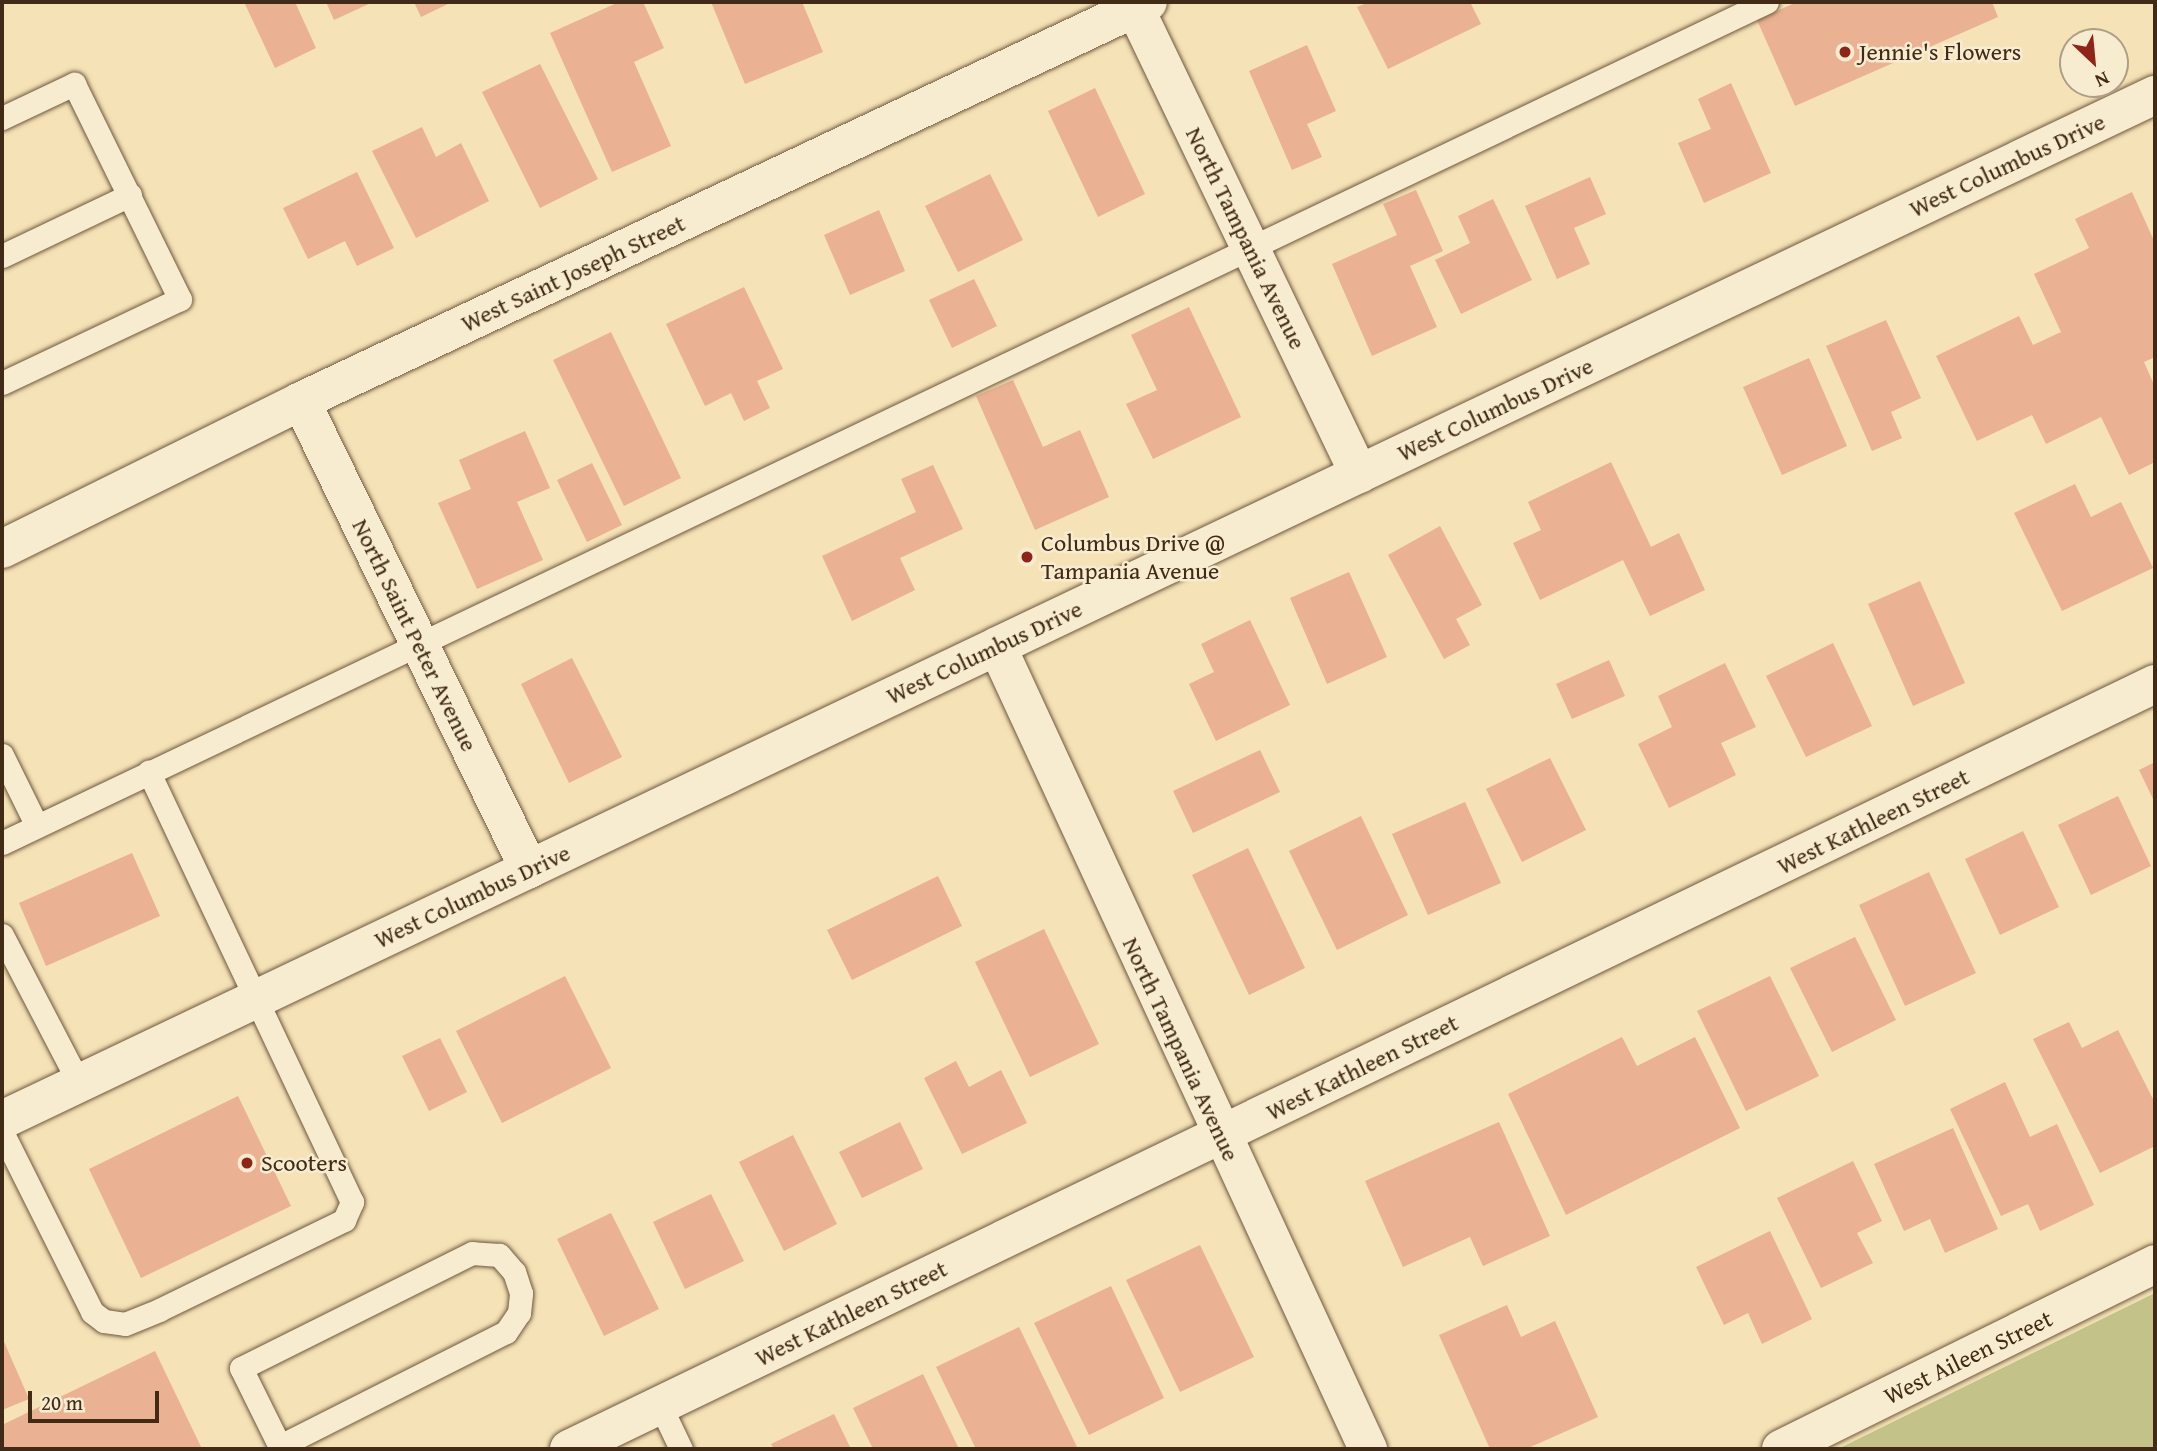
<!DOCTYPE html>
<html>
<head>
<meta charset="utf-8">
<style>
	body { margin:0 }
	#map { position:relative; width:2157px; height:1451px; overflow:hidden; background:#f5e2b6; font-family:"Gentium Book Plus",serif }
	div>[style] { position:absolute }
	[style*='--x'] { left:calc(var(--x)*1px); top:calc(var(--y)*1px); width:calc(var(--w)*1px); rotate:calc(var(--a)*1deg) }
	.green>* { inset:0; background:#c2c289 }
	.building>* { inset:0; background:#eab192 }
	.roads { filter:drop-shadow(0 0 2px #6e583e) drop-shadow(0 0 2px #6e583e) }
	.service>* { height:23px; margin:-11.5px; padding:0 11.5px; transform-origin:11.5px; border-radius:11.5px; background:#f8ecd0 }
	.minor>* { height:38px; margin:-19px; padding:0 19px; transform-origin:19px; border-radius:19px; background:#f8ecd0 }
	.secondary>* { height:38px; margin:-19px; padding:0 19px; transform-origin:19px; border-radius:19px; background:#f8ecd0 }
	.dots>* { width:19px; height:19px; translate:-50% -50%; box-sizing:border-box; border:4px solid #f8ecd0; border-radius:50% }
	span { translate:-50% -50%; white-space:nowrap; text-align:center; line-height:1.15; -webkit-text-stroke:5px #f8ecd0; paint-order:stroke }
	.poi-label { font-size:24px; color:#412a16 }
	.left { translate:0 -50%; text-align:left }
	.street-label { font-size:24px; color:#412a16 }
	.frame { position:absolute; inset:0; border:4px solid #412a16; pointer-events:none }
	.north { position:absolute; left:2059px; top:28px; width:70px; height:70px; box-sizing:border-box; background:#f8ecd0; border:2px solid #af9e86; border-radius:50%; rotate:154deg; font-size:19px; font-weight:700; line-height:28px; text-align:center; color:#412a16 }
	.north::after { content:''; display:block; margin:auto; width:24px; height:32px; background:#8f2418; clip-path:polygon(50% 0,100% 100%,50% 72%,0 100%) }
	.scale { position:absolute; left:28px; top:1391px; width:131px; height:32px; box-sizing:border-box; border:4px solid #412a16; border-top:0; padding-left:9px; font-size:21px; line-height:24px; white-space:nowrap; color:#412a16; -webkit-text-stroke:5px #f8ecd0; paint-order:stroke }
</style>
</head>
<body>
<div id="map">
	<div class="green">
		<i style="clip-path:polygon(2155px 1293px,2155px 1449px,1838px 1449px)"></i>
	</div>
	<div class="building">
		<i style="clip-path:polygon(244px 2px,295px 2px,316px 48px,275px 68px)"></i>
		<i style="clip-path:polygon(326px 2px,373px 2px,334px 20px)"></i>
		<i style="clip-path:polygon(414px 2px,452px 2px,421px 17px)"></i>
		<i style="clip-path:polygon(619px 2px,643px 2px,664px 48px,634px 62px,671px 146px,612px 172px,550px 33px)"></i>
		<i style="clip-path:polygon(711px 2px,802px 2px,823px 52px,745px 84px)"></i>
		<i style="clip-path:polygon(1369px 2px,1470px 2px,1481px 24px,1388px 69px,1357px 7px)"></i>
		<i style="clip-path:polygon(1797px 2px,1992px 2px,1998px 17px,1795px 106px,1757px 20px)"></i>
		<i style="clip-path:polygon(1307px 45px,1336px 111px,1307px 124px,1322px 157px,1292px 170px,1249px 71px)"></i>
		<i style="clip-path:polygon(540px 64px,598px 179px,540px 208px,482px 92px)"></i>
		<i style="clip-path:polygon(1731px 83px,1771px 173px,1704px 203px,1678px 143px,1711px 129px,1698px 99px)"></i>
		<i style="clip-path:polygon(1095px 88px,1145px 194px,1098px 217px,1048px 111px)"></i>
		<i style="clip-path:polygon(422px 127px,436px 157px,461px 143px,489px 201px,416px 238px,372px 151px)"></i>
		<i style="clip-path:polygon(357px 172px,394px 248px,357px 266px,345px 241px,308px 259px,283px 208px)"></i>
		<i style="clip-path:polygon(990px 174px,1023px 240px,958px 272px,925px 206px)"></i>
		<i style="clip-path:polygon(1590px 177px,1606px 214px,1574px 228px,1590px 264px,1557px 279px,1525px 206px)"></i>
		<i style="clip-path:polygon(1416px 190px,1443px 251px,1410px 266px,1437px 327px,1372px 356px,1332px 264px,1397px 235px,1383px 204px)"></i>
		<i style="clip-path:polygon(2132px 192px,2155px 243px,2155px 357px,2144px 362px,2155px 387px,2155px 462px,2129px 475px,2101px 417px,2046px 444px,2032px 415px,1977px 441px,1936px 356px,2019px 316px,2033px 345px,2061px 332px,2034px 274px,2089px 248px,2075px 219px)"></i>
		<i style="clip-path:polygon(1493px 199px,1532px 280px,1461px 314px,1435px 260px,1470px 243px,1458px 216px)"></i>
		<i style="clip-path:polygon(879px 210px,905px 271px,850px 295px,824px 235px)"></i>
		<i style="clip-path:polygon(974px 279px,997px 326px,952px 348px,929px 300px)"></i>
		<i style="clip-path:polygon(744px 287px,783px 369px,757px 381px,770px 408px,744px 421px,731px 393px,705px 406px,666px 324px)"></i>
		<i style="clip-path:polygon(1189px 307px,1241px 417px,1153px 459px,1126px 404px,1157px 390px,1131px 335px)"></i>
		<i style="clip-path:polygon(1886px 320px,1921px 398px,1891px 412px,1902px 438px,1872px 451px,1826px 346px)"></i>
		<i style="clip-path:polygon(611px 332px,681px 478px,624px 506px,553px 360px)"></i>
		<i style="clip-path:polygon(1809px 358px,1847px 446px,1782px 475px,1743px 387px)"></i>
		<i style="clip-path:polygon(1013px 380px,1043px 447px,1080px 430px,1109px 497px,1035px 530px,976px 396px)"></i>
		<i style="clip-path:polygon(525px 431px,550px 488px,517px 502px,543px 560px,477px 589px,438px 503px,471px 489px,459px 460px)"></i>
		<i style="clip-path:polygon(1611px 462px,1651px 547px,1679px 533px,1705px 590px,1650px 616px,1623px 560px,1540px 600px,1513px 543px,1541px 530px,1528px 502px)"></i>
		<i style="clip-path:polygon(592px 463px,622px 525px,587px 542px,557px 480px)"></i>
		<i style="clip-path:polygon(933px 465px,963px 529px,900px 558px,915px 590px,852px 621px,822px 556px,916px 512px,901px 479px)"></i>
		<i style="clip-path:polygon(2075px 484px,2091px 517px,2121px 502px,2153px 568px,2062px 611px,2014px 513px)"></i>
		<i style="clip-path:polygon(1440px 526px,1482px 605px,1456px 619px,1470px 645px,1444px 659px,1388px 555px)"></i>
		<i style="clip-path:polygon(1349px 572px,1387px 657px,1327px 684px,1290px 598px)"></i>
		<i style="clip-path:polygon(1920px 581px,1965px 683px,1913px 706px,1868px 604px)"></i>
		<i style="clip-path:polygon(1250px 620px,1290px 705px,1216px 741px,1189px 684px,1214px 672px,1201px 644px)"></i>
		<i style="clip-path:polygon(1833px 643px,1872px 726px,1806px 757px,1766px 676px)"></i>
		<i style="clip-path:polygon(572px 658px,622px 757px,569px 783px,521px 684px)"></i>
		<i style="clip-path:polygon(1609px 660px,1625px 696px,1572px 719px,1556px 684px)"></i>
		<i style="clip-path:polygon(1725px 663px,1756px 727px,1721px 743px,1736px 775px,1669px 808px,1638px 744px,1672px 727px,1658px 696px)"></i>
		<i style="clip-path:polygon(1260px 750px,1280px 792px,1193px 833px,1173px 791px)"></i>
		<i style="clip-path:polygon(1550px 758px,1586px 830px,1522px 862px,1486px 789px)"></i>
		<i style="clip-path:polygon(2155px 762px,2155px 803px,2139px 770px)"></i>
		<i style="clip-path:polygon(2118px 796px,2151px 866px,2091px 895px,2058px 825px)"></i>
		<i style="clip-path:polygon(1465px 802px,1501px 883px,1428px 915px,1392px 834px)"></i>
		<i style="clip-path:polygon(1361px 816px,1408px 915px,1337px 950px,1289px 851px)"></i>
		<i style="clip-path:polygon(2023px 831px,2059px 907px,2000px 935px,1965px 859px)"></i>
		<i style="clip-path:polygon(1248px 848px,1305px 968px,1249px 995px,1192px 875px)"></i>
		<i style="clip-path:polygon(132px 853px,160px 916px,46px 966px,19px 903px)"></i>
		<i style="clip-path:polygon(1929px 872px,1976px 973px,1905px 1006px,1859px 905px)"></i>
		<i style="clip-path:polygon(938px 876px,962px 926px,852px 980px,827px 930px)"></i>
		<i style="clip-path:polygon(1044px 929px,1099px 1044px,1030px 1077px,975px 962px)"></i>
		<i style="clip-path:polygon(1855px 937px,1896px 1020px,1832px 1052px,1790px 968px)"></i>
		<i style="clip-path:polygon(565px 976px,611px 1068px,502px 1123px,456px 1031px)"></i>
		<i style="clip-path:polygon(1770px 976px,1819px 1076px,1746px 1111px,1697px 1011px)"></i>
		<i style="clip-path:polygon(2069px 1022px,2082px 1048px,2118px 1030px,2155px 1103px,2155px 1146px,2100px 1173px,2033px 1039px)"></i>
		<i style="clip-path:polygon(1622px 1037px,1637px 1066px,1695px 1037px,1740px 1128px,1566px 1215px,1508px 1094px)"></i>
		<i style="clip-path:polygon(440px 1038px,467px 1092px,429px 1111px,402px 1056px)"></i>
		<i style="clip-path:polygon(956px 1061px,969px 1087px,1001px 1070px,1027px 1123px,962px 1154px,924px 1078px)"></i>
		<i style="clip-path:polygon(2005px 1082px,2030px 1137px,2057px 1124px,2094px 1205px,2040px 1231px,2028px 1204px,2001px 1216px,1950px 1109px)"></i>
		<i style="clip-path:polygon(238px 1096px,291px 1206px,141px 1278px,89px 1169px)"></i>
		<i style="clip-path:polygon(900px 1122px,923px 1169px,862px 1198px,839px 1152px)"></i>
		<i style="clip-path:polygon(1499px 1122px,1550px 1236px,1483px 1266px,1470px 1237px,1403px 1267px,1365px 1181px)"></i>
		<i style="clip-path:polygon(1953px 1128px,1998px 1229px,1945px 1253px,1930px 1219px,1904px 1231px,1874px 1164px)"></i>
		<i style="clip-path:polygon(793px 1135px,837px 1224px,784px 1251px,739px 1162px)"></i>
		<i style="clip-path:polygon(1853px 1161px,1882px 1221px,1857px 1233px,1873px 1263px,1821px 1288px,1777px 1198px)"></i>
		<i style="clip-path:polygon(711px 1194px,744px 1261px,685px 1289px,653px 1222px)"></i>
		<i style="clip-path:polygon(611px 1213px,659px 1309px,604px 1336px,557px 1239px)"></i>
		<i style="clip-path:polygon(1770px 1231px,1812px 1319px,1762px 1344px,1748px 1313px,1724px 1325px,1696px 1267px)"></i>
		<i style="clip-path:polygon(1200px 1245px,1254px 1357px,1180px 1392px,1126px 1280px)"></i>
		<i style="clip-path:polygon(1111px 1286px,1164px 1398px,1089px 1435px,1034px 1323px)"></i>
		<i style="clip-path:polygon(1507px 1305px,1521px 1337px,1555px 1321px,1598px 1417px,1526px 1449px,1490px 1449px,1439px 1335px)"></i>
		<i style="clip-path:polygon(1019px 1327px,1078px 1449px,976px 1449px,936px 1367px)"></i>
		<i style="clip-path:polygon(2px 1337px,29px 1399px,2px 1410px)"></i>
		<i style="clip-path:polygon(155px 1351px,202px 1449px,2px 1449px,2px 1425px)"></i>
		<i style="clip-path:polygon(923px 1374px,959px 1449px,873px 1449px,853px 1408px)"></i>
		<i style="clip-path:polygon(834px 1414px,851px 1449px,774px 1449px,771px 1444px)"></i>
	</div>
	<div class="roads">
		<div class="service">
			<i style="--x:2;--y:118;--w:80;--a:-25.3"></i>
			<i style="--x:74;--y:84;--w:240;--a:63.8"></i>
			<i style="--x:180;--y:299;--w:197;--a:154.7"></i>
			<i style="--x:2;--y:256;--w:142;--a:-25.5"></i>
			<i style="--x:2;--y:755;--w:79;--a:63.8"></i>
			<i style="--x:2;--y:843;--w:1955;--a:-25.48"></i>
			<i style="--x:2;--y:935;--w:167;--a:62.5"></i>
			<i style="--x:2;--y:1132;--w:201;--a:63.4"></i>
			<i style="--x:92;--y:1312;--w:15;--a:37"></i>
			<i style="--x:104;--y:1321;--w:21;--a:8"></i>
			<i style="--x:125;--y:1324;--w:37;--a:-22"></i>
			<i style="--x:159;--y:1310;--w:206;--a:-25.9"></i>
			<i style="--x:344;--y:1220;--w:20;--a:-66"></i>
			<i style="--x:352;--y:1202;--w:476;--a:-115.3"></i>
			<i style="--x:660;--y:1405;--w:49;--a:64.5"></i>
			<i style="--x:280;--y:1446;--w:253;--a:-26.8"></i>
			<i style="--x:506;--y:1332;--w:23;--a:-56"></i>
			<i style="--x:519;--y:1313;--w:20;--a:-84"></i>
			<i style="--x:521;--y:1293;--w:22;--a:-108"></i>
			<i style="--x:514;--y:1272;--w:23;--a:-131"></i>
			<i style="--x:499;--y:1255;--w:27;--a:-176"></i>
			<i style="--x:472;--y:1253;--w:258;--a:153.5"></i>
			<i style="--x:241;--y:1368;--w:90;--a:63.7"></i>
		</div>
		<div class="minor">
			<i style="--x:1132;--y:2;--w:524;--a:64.32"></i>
			<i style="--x:301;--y:401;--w:521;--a:64.03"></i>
			<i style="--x:2;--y:549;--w:334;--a:-26.3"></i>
			<i style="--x:301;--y:401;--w:936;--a:-25.22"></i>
			<i style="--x:997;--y:646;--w:885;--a:65.2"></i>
			<i style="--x:569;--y:1449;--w:1761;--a:-25.75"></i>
			<i style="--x:1781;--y:1449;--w:417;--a:-26.3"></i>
		</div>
		<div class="secondary">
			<i style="--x:2;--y:1120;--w:2385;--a:-25.46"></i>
		</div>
	</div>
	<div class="dots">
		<i style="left:1845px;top:52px;background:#8f2418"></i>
		<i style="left:1027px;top:557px;background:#8f2418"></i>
		<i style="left:247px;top:1163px;background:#8f2418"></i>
	</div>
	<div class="poi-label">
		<span class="left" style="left:1859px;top:52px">Jennie's Flowers</span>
		<span class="left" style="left:1041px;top:557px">Columbus Drive @<br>Tampania Avenue</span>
		<span class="left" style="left:261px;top:1163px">Scooters</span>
	</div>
	<div class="street-label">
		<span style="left:2007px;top:165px;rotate:-25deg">West Columbus Drive</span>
		<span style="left:1246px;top:238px;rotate:64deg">North Tampania Avenue</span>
		<span style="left:573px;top:273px;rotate:-25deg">West Saint Joseph Street</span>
		<span style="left:1495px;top:409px;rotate:-25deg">West Columbus Drive</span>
		<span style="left:415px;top:635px;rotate:64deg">North Saint Peter Avenue</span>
		<span style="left:984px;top:652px;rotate:-25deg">West Columbus Drive</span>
		<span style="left:1873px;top:821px;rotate:-26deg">West Kathleen Street</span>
		<span style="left:472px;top:896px;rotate:-25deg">West Columbus Drive</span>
		<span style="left:1181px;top:1049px;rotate:65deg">North Tampania Avenue</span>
		<span style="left:1362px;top:1067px;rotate:-26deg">West Kathleen Street</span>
		<span style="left:851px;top:1313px;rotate:-26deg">West Kathleen Street</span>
		<span style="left:1968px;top:1357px;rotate:-26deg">West Aileen Street</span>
	</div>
	<div class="frame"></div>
	<div class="north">N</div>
	<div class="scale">20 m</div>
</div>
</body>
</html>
